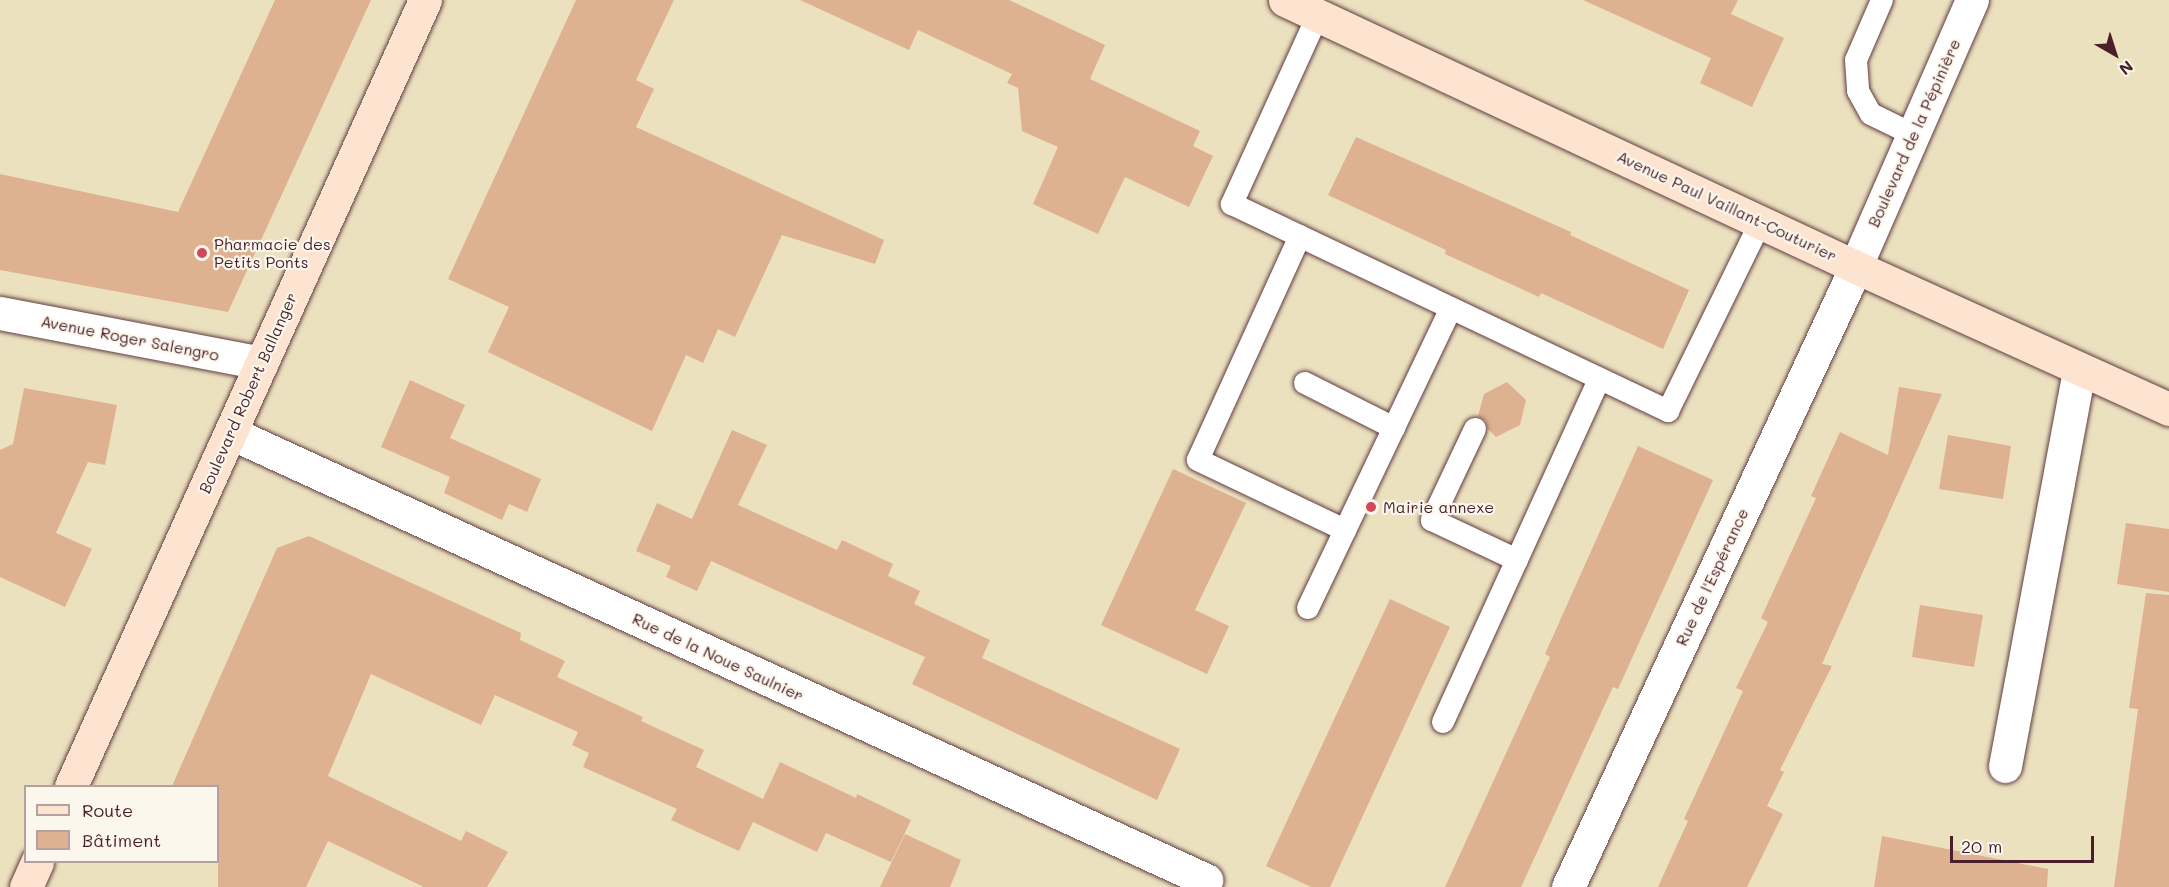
<!DOCTYPE html>
<html>
<head>
<meta charset="utf-8">
<style>
	body { margin:0 }
	#map { position:relative; width:2169px; height:887px; overflow:hidden; background:#ebe1bf; font-family:Mali,sans-serif }
	div>[style] { position:absolute }
	[style*='--x'] { left:calc(var(--x)*1px); top:calc(var(--y)*1px); width:calc(var(--w)*1px); rotate:calc(var(--a)*1deg) }
	.building>* { inset:0; background:#deb190 }
	.roads { filter:drop-shadow(0 0 2px #623c41) drop-shadow(0 0 2px #623c41) }
	.lane>* { height:22px; margin:-11px; padding:0 11px; transform-origin:11px; border-radius:11px; background:#fff }
	.street>* { height:33px; margin:-16.5px; padding:0 16.5px; transform-origin:16.5px; border-radius:16.5px; background:#fff }
	.secondary>* { height:33px; margin:-16.5px; padding:0 16.5px; transform-origin:16.5px; border-radius:16.5px; background:#fde4d0 }
	.dots>* { width:16px; height:16px; translate:-50% -50%; box-sizing:border-box; border:3px solid #fbf7ec; border-radius:50% }
	span { translate:-50% -50%; white-space:nowrap; text-align:center; line-height:1.15; -webkit-text-stroke:4.5px #fbf7ec; paint-order:stroke }
	.street-label { font-size:16px; color:#4a1f2b }
	.poi-label { font-size:16px; color:#4a1f2b }
	.left { translate:0 -50%; text-align:left }
	.legend { position:absolute; left:24px; top:785px; width:195px; height:78px; box-sizing:border-box; background:#fbf7ec; border:2px solid #b4a19f; margin:0; padding:8px 10px; list-style:none; font-size:18px; color:#4a1f2b }
	.legend li { display:flex; align-items:center; gap:12px; height:30px }
	.legend b { width:30px; border:2px solid #b4a19f }
	.north { position:absolute; left:2085px; top:24px; width:60px; height:60px; -webkit-text-stroke:4px #fbf7ec; paint-order:stroke; rotate:141deg; font-size:16px; font-weight:700; line-height:24px; text-align:center; color:#4a1f2b }
	.north::after { content:''; display:block; margin:auto; width:21px; height:27px; background:#4a1f2b; clip-path:polygon(50% 0,100% 100%,50% 72%,0 100%) }
	.scale { position:absolute; left:1950px; top:836px; width:144px; height:27px; box-sizing:border-box; border:3px solid #4a1f2b; border-top:0; padding-left:8px; font-size:18px; line-height:21px; white-space:nowrap; color:#4a1f2b; -webkit-text-stroke:4px #fbf7ec; paint-order:stroke }
</style>
</head>
<body>
<div id="map">
	<div class="building">
		<i style="clip-path:polygon(275px 0,371px 0,228px 312px,0 270px,0 174px,178px 212px)"></i>
		<i style="clip-path:polygon(576px 0,674px 0,636px 80px,654px 89px,636px 127px,884px 240px,875px 264px,782px 235px,735px 337px,718px 329px,703px 363px,686px 355px,652px 431px,488px 352px,509px 307px,448px 279px)"></i>
		<i style="clip-path:polygon(800px 0,1009px 0,1105px 45px,1090px 79px,1200px 131px,1193px 146px,1213px 156px,1189px 207px,1125px 177px,1098px 234px,1033px 204px,1058px 147px,1022px 131px,1018px 88px,1007px 83px,1012px 74px,918px 30px,909px 50px)"></i>
		<i style="clip-path:polygon(1583px 0,1738px 0,1731px 14px,1784px 38px,1752px 107px,1700px 83px,1711px 58px)"></i>
		<i style="clip-path:polygon(1356px 137px,1571px 232px,1570px 235px,1689px 290px,1663px 349px,1541px 293px,1539px 297px,1445px 254px,1446px 250px,1328px 195px)"></i>
		<i style="clip-path:polygon(410px 380px,465px 405px,450px 438px,541px 479px,527px 512px,509px 504px,502px 520px,444px 493px,450px 477px,381px 447px)"></i>
		<i style="clip-path:polygon(1507px 382px,1526px 400px,1520px 425px,1496px 437px,1488px 429px,1486px 421px,1478px 416px,1484px 394px)"></i>
		<i style="clip-path:polygon(1899px 387px,1942px 394px,1822px 664px,1832px 666px,1780px 770px,1784px 772px,1767px 806px,1783px 814px,1747px 887px,1658px 887px,1688px 821px,1684px 819px,1743px 691px,1736px 688px,1768px 622px,1761px 618px,1816px 498px,1811px 496px,1840px 432px,1888px 455px)"></i>
		<i style="clip-path:polygon(24px 388px,117px 405px,105px 465px,88px 462px,56px 533px,92px 549px,65px 607px,0 577px,0 450px,13px 444px)"></i>
		<i style="clip-path:polygon(732px 430px,767px 445px,738px 505px,837px 550px,842px 540px,893px 564px,888px 576px,920px 591px,914px 604px,990px 640px,982px 658px,1180px 749px,1157px 800px,912px 684px,925px 657px,711px 561px,697px 591px,666px 577px,671px 566px,636px 551px,657px 503px,692px 519px)"></i>
		<i style="clip-path:polygon(1948px 435px,2011px 446px,2003px 499px,1939px 489px)"></i>
		<i style="clip-path:polygon(1638px 446px,1713px 480px,1618px 689px,1613px 687px,1521px 887px,1445px 887px,1550px 657px,1545px 654px)"></i>
		<i style="clip-path:polygon(1173px 469px,1246px 503px,1195px 610px,1229px 626px,1207px 674px,1101px 625px)"></i>
		<i style="clip-path:polygon(2126px 523px,2169px 529px,2169px 592px,2117px 584px)"></i>
		<i style="clip-path:polygon(309px 536px,521px 633px,520px 640px,565px 661px,557px 677px,643px 717px,641px 721px,704px 750px,696px 767px,763px 799px,758px 810px,780px 762px,856px 798px,857px 794px,911px 820px,891px 862px,826px 833px,817px 852px,753px 822px,739px 851px,671px 820px,677px 809px,583px 767px,589px 753px,572px 745px,578px 732px,495px 695px,481px 725px,371px 674px,328px 776px,461px 841px,466px 831px,508px 852px,487px 887px,424px 887px,328px 841px,306px 887px,218px 887px,218px 786px,172px 786px,277px 548px)"></i>
		<i style="clip-path:polygon(2146px 593px,2169px 595px,2169px 887px,2114px 887px,2138px 709px,2129px 708px)"></i>
		<i style="clip-path:polygon(1390px 599px,1450px 627px,1330px 887px,1311px 887px,1266px 866px)"></i>
		<i style="clip-path:polygon(1920px 605px,1983px 615px,1974px 667px,1912px 657px)"></i>
		<i style="clip-path:polygon(905px 834px,961px 860px,950px 887px,880px 887px)"></i>
		<i style="clip-path:polygon(1882px 836px,2048px 869px,2047px 887px,1874px 887px)"></i>
	</div>
	<div class="roads">
		<div class="lane">
			<i style="--x:1882;--y:0;--w:65;--a:113.4"></i>
			<i style="--x:1856;--y:60;--w:31;--a:86"></i>
			<i style="--x:1858;--y:91;--w:26;--a:61"></i>
			<i style="--x:1871;--y:114;--w:48;--a:26"></i>
			<i style="--x:1318;--y:15;--w:208;--a:114.5"></i>
			<i style="--x:1232;--y:204;--w:483;--a:25.4"></i>
			<i style="--x:1668;--y:411;--w:212;--a:-63.9"></i>
			<i style="--x:1300;--y:236;--w:246;--a:114.5"></i>
			<i style="--x:1198;--y:460;--w:163;--a:25.5"></i>
			<i style="--x:1305;--y:383;--w:100;--a:26.8"></i>
			<i style="--x:1475;--y:429;--w:101;--a:115.3"></i>
			<i style="--x:1432;--y:520;--w:94;--a:25.2"></i>
			<i style="--x:1308;--y:608;--w:332;--a:-64.5"></i>
			<i style="--x:1443;--y:722;--w:377;--a:-65.5"></i>
		</div>
		<div class="street">
			<i style="--x:0;--y:313;--w:266;--a:10.8"></i>
			<i style="--x:231;--y:433;--w:1073;--a:24.63"></i>
			<i style="--x:2005;--y:766;--w:404;--a:-79.4"></i>
			<i style="--x:1568;--y:887;--w:663;--a:-65.1"></i>
			<i style="--x:1847;--y:286;--w:312;--a:-66.4"></i>
		</div>
		<div class="secondary">
			<i style="--x:1285;--y:0;--w:630;--a:25.06"></i>
			<i style="--x:1856;--y:267;--w:344;--a:24.4"></i>
			<i style="--x:71;--y:786;--w:862;--a:-65.75"></i>
			<i style="--x:26;--y:887;--w:27;--a:-66"></i>
		</div>
	</div>
	<div class="dots">
		<i style="left:202px;top:253px;background:#d1495b"></i>
		<i style="left:1371px;top:507px;background:#d1495b"></i>
	</div>
	<div class="street-label">
		<span style="left:1914px;top:133px;rotate:-66deg">Boulevard de la Pépinière</span>
		<span style="left:1727px;top:206px;rotate:25deg">Avenue Paul Vaillant-Couturier</span>
		<span style="left:130px;top:338px;rotate:11deg">Avenue Roger Salengro</span>
		<span style="left:248px;top:393px;rotate:-66deg">Boulevard Robert Ballanger</span>
		<span style="left:1712px;top:577px;rotate:-65deg">Rue de l'Espérance</span>
		<span style="left:718px;top:657px;rotate:25deg">Rue de la Noue Saulnier</span>
	</div>
	<div class="poi-label">
		<span class="left" style="left:214px;top:253px">Pharmacie des<br>Petits Ponts</span>
		<span class="left" style="left:1383px;top:507px">Mairie annexe</span>
	</div>
	<ul class="legend">
	<li><b style="height:8px;background:#fde4d0"></b>Route</li>
	<li><b style="height:16px;background:#deb190"></b>Bâtiment</li>
	</ul>
	<div class="north">N</div>
	<div class="scale">20 m</div>
</div>
</body>
</html>
